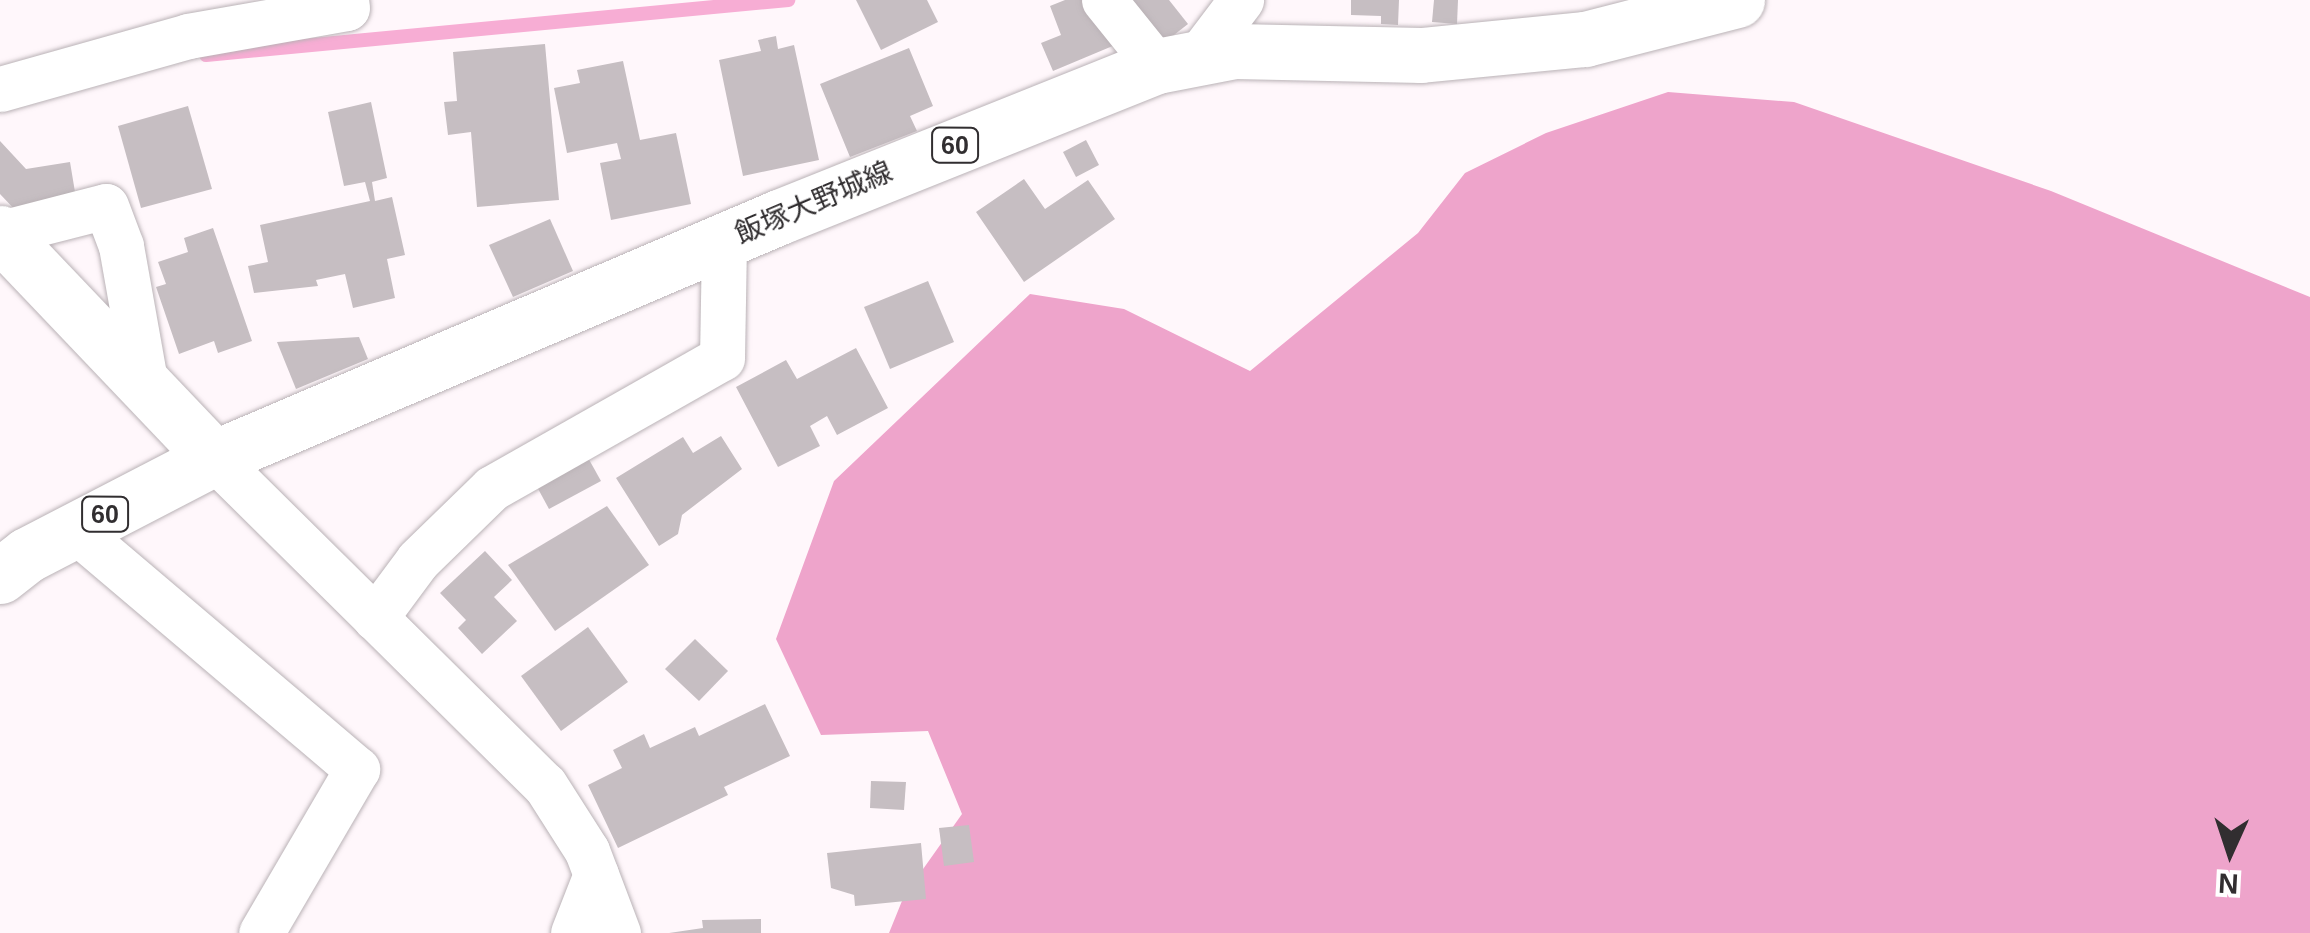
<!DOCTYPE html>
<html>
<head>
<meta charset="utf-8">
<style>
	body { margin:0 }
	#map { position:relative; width:2310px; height:933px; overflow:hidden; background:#fff7fb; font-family:Helvetica,"Noto Sans JP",sans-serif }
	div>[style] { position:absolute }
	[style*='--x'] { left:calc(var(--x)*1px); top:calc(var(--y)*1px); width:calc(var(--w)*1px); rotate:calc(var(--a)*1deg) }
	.forest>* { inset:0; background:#eea4cb }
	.stream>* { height:14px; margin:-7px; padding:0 7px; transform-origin:7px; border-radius:7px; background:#f7add4 }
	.building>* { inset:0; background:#c6bec2 }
	.roads { filter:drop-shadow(0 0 2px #bab2b6) drop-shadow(0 0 2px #bab2b6) }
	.minor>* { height:45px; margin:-22.5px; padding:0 22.5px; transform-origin:22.5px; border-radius:22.5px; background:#fff }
	.tertiary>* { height:55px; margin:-27.5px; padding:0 27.5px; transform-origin:27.5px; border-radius:27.5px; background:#fff }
	.primary>* { height:55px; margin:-27.5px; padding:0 27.5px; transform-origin:27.5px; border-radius:27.5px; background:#fff }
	span { translate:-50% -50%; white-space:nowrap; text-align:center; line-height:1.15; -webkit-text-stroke:9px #fff; paint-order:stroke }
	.shield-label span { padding:2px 8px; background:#fff; border:2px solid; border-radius:8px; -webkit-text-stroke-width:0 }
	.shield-label { font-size:25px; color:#312e30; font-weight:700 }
	.street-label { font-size:28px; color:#312e30 }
	.north { position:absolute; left:2180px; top:803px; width:100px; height:100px; -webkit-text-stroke:8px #fff; paint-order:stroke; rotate:183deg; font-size:28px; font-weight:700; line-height:40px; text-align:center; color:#312e30 }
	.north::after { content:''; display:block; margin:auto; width:35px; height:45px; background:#312e30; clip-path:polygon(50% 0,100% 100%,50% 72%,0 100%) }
</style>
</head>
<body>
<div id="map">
	<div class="forest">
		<i style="clip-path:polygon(1668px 92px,1794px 102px,2051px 191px,2310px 297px,2310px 933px,889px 933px,904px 896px,962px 814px,928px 731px,821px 735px,776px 639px,834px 481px,1030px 294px,1124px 309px,1250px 371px,1418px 233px,1465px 173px,1546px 133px)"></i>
	</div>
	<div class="stream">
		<i style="--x:206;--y:55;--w:585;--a:-5.4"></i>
	</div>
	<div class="building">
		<i style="clip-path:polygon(856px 0,927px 0,938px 22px,881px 50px)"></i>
		<i style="clip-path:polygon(1065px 0,1097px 0,1115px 45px,1053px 71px,1041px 43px,1061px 35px,1050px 6px)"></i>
		<i style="clip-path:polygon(1119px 0,1169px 0,1188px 24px,1156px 49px)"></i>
		<i style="clip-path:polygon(1351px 0,1399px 0,1398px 25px,1381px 24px,1381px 16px,1351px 15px)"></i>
		<i style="clip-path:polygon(1434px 0,1458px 0,1457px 24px,1432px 22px)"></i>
		<i style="clip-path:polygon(776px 36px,778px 49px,794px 45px,819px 160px,743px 176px,719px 60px,761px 51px,758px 40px)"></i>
		<i style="clip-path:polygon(545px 44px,559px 200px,477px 207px,471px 132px,448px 135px,444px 102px,457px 101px,453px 52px)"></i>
		<i style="clip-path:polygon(909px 48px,933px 106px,910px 116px,917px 131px,850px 157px,820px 84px)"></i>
		<i style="clip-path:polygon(623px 61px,640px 140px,676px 133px,691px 204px,611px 220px,600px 163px,621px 159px,617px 143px,567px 153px,554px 88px,580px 83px,577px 70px)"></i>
		<i style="clip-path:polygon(371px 102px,387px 178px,372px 182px,375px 201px,392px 197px,405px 255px,387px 259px,395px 298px,353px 308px,345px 274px,316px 280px,318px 286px,254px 293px,248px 266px,268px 262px,260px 225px,370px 201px,365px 182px,344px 186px,328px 112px)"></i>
		<i style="clip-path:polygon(188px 106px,212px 189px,141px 208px,118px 126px)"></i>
		<i style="clip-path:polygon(1086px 140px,1099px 165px,1076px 177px,1063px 152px)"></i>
		<i style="clip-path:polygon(0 141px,26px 169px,70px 162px,77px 204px,19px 214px,0 194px)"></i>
		<i style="clip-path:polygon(1024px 179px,1045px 209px,1088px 180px,1115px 219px,1024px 282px,976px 212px)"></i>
		<i style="clip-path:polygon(550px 219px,573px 271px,513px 297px,489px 245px)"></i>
		<i style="clip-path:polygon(213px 228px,252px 341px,218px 353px,214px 341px,179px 354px,156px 287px,166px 284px,158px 262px,188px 252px,184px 238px)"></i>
		<i style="clip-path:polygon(928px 281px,954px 342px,890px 369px,864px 307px)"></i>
		<i style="clip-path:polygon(359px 337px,368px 359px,296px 389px,277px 342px)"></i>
		<i style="clip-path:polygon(856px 348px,888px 408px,837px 435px,827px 416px,810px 426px,820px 446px,778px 467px,736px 387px,786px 360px,797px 379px)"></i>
		<i style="clip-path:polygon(721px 436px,742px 469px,682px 515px,678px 534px,659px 546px,616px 478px,683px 437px,693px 453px)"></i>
		<i style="clip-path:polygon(582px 447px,601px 481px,549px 509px,530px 474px)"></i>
		<i style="clip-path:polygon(607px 506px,649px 565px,555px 631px,508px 565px)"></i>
		<i style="clip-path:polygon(485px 551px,512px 580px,494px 597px,517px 621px,482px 654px,458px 628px,466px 620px,440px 593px)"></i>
		<i style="clip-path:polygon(588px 627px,628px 682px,561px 731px,521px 676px)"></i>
		<i style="clip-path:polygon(695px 639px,728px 671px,699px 701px,665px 669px)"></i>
		<i style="clip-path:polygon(765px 704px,790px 756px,724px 787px,728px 795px,618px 848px,588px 785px,622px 768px,613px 750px,644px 734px,650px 748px,695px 727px,699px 736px)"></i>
		<i style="clip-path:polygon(871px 781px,906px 782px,904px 810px,870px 808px)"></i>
		<i style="clip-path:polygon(969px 825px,974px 862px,944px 866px,939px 828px)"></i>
		<i style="clip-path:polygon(921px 843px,926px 899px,855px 906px,854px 895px,831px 888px,827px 853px)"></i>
		<i style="clip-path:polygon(761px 919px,761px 933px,669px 933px,703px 928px,702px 920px)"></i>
	</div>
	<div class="roads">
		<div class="minor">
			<i style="--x:1104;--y:0;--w:85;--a:51.2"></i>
			<i style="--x:1197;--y:58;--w:73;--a:-52.8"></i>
			<i style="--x:0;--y:89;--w:195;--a:-15.7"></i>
			<i style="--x:188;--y:36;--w:161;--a:-10"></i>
			<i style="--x:347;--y:8;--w:8;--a:-97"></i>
			<i style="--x:1;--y:233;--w:108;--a:-14.4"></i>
			<i style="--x:106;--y:206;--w:43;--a:69.4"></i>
			<i style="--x:121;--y:246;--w:142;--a:79.9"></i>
			<i style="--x:214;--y:458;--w:465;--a:44.7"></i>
			<i style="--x:545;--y:785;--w:78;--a:57.5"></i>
			<i style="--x:587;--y:851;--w:88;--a:69.3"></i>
			<i style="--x:75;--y:530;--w:370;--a:40.3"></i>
			<i style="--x:357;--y:769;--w:190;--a:120.3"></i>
			<i style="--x:375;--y:618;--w:72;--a:-53.4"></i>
			<i style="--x:418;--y:560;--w:103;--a:-44.2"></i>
			<i style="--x:492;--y:488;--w:264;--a:-29.5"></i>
			<i style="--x:722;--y:358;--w:117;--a:-89"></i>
			<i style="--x:573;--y:933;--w:63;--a:-68.7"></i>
		</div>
		<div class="tertiary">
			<i style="--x:0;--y:233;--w:311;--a:46.4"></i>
		</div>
		<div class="primary">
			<i style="--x:0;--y:576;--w:34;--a:-38"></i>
			<i style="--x:27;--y:555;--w:211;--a:-27.4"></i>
			<i style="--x:214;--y:458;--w:614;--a:-23.1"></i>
			<i style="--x:779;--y:217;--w:407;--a:-21.8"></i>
			<i style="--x:1157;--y:66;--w:79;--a:-10.9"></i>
			<i style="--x:1235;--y:51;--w:186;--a:1.2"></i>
			<i style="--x:1421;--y:55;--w:165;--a:-5.6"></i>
			<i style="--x:1585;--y:39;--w:157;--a:-14.4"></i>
		</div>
	</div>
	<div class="shield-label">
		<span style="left:955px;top:145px">60</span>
		<span style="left:105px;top:514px">60</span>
	</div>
	<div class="street-label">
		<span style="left:814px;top:203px;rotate:-23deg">飯塚大野城線</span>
	</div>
	<div class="north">N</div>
</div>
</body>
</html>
